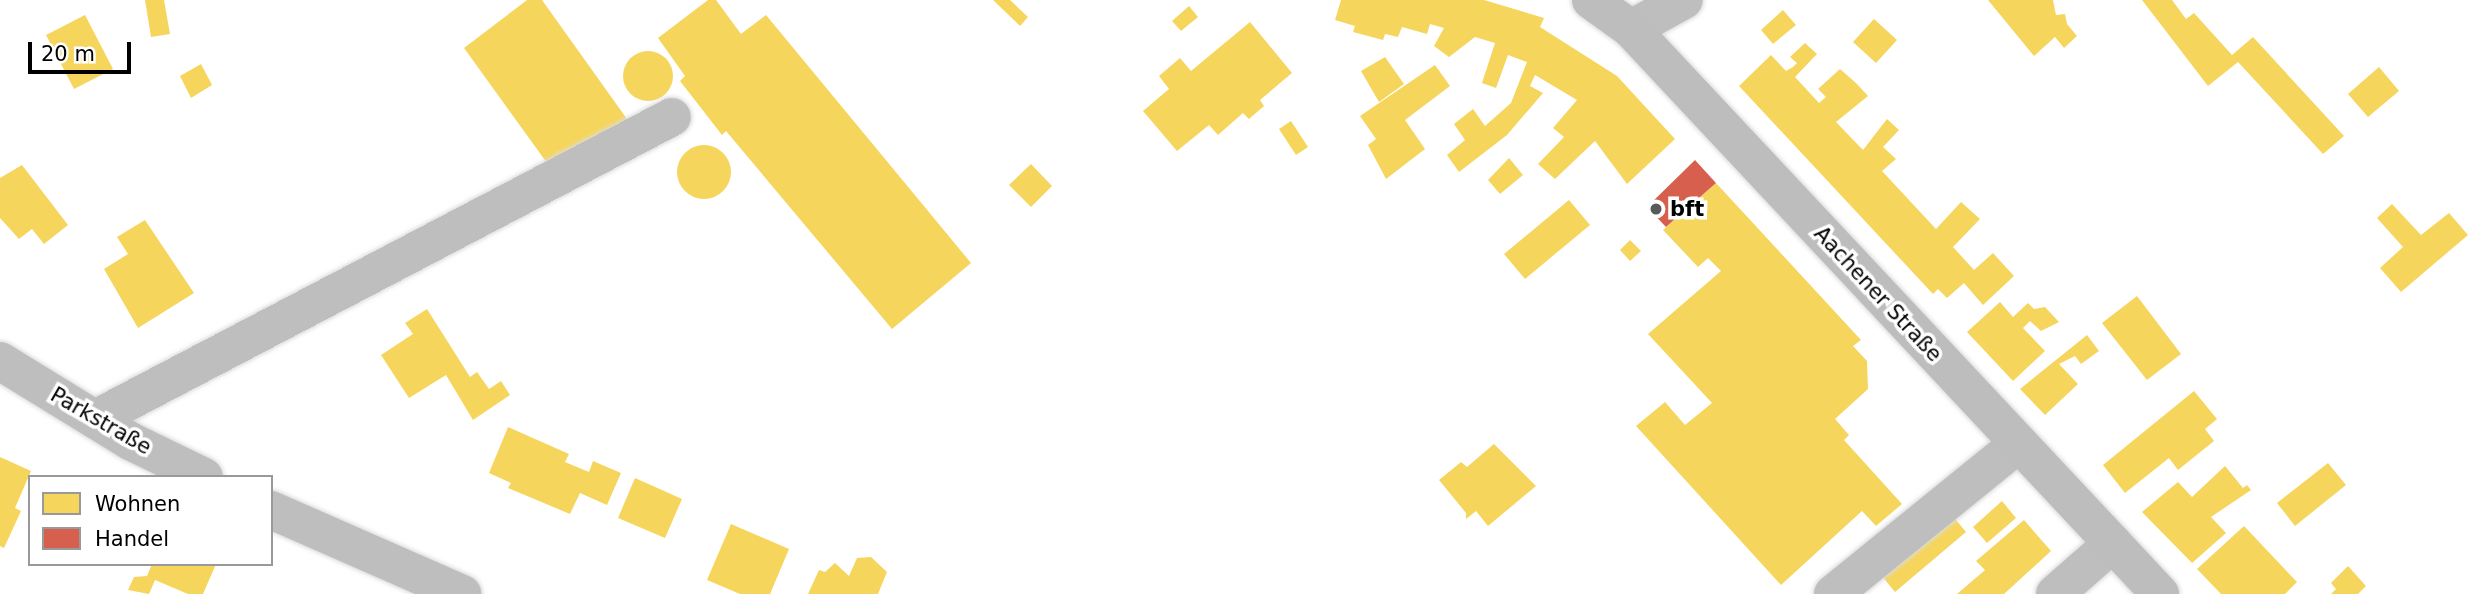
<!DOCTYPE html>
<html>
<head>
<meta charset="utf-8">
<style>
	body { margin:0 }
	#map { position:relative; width:2468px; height:594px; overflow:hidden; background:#fff; font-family:"DejaVu Sans",sans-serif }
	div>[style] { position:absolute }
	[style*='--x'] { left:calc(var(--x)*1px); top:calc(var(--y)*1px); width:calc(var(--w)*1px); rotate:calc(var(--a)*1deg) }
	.homes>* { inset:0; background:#f6d55c }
	.round { border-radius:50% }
	.shops>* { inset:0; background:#d6604d }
	.roads { filter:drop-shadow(0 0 2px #dbdbdb) drop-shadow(0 0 2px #dbdbdb) }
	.minor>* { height:38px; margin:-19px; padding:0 19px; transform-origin:19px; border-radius:19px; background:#bebebe }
	.major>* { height:38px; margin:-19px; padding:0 19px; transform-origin:19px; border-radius:19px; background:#bdbdbd }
	.dots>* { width:19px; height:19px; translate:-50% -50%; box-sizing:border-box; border:4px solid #fff; border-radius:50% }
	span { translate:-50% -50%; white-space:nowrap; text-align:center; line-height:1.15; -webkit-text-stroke:7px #fff; paint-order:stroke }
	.poi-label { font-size:21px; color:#000; font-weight:700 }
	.left { translate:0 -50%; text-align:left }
	.street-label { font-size:21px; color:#000 }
	.legend { position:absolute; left:28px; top:475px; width:245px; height:91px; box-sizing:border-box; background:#fff; border:2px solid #999; margin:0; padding:9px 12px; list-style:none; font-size:21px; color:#000 }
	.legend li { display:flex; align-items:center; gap:14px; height:35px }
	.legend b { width:35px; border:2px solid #999 }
	.scale { position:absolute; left:28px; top:42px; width:103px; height:32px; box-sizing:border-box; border:4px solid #000; border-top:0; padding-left:9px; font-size:21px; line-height:24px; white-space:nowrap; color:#000; -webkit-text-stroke:5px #fff; paint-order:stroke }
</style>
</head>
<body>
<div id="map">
	<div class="homes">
		<i style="clip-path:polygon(145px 0,164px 0,170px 34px,151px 37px)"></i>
		<i style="clip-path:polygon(527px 0,542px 0,627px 119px,547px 163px,464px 48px)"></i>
		<i style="clip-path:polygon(708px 0,716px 0,741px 34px,766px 15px,971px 263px,892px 329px,726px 131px,722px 135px,680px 81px,685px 76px,658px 38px)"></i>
		<i style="clip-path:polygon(993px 0,1010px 0,1028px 17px,1020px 26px)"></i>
		<i style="clip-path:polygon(1341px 0,1484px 0,1544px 18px,1540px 27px,1617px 76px,1675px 139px,1627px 184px,1595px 141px,1555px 179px,1538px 164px,1564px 137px,1553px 128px,1577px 100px,1535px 75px,1530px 86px,1543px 93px,1507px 135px,1459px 172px,1447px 155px,1465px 140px,1454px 124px,1473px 109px,1485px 126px,1511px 103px,1527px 62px,1508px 55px,1496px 88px,1482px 83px,1495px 43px,1475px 37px,1449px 57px,1434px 46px,1444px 28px,1430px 24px,1427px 34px,1402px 27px,1398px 37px,1385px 34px,1383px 40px,1353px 32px,1355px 26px,1335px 20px)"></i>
		<i style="clip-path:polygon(1988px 0,2053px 0,2056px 15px,2065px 14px,2067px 24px,2077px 36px,2064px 48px,2055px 37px,2034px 56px)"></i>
		<i style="clip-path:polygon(2142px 0,2172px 0,2186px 19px,2194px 13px,2232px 55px,2253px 37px,2344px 136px,2323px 154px,2238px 62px,2208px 86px)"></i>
		<i style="clip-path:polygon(1189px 6px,1198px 17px,1181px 31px,1172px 21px)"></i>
		<i style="clip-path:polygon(1783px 10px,1796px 25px,1773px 44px,1761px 30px)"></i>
		<i style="clip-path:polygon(85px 15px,113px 69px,74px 89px,46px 35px)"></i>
		<i style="clip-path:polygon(1874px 19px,1897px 40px,1876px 63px,1853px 42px)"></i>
		<i style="clip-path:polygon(1250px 22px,1292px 73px,1260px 100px,1264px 106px,1249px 119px,1243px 113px,1218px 135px,1209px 125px,1177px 151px,1143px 111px,1169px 89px,1159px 76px,1180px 58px,1191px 71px)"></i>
		<i style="clip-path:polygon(1805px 43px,1817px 54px,1795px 77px,1819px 103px,1826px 97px,1818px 89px,1840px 69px,1857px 84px,1868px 96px,1836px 122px,1863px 150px,1887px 119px,1899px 130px,1883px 147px,1896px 159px,1882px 171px,1936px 229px,1961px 202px,1980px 219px,1953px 247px,1974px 270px,1993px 253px,2014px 276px,1983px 305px,1964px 283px,1947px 298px,1938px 289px,1933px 294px,1739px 86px,1771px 55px,1786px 71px,1793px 67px,1797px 63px,1790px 57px)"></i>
		<i class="round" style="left:623px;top:51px;width:50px;height:50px"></i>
		<i style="clip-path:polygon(1385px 57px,1404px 84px,1379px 102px,1361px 71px)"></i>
		<i style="clip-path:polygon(201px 64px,212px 85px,191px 98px,180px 76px)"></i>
		<i style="clip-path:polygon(1435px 65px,1450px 86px,1405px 120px,1425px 149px,1386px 179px,1368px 145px,1376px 139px,1360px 116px)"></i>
		<i style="clip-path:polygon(2379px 67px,2399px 91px,2368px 117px,2348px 94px)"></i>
		<i style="clip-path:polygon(1291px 121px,1308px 147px,1296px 155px,1279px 129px)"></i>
		<i class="round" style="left:677px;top:145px;width:54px;height:54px"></i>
		<i style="clip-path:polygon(1509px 158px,1523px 175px,1500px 194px,1488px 180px)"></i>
		<i style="clip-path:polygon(1031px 164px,1052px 186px,1031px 207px,1009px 185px)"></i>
		<i style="clip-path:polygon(22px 165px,68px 225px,44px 244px,32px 229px,19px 239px,0 218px,0 178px)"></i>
		<i style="clip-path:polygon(1716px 183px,1861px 340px,1853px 346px,1867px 361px,1868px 389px,1835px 419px,1849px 435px,1844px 440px,1902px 504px,1876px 526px,1862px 511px,1781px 585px,1636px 426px,1665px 402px,1685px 425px,1712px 403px,1648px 334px,1721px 271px,1708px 258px,1698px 267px,1663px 230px)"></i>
		<i style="clip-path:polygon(1569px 200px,1590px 225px,1525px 279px,1504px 254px)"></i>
		<i style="clip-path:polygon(2392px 204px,2421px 235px,2449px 213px,2468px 235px,2401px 292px,2380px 268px,2403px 247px,2377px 218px)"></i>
		<i style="clip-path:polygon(145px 220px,194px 293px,138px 328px,104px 269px,128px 254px,117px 237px)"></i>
		<i style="clip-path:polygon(1630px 240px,1641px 251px,1630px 261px,1620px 250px)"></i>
		<i style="clip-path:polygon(2137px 296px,2181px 354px,2147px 380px,2102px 323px)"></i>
		<i style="clip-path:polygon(2000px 302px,2013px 317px,2028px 303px,2034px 309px,2045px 307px,2059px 322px,2041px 331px,2030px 321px,2023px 328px,2045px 351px,2013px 381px,1967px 332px)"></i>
		<i style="clip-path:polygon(427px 309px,470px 377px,477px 372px,489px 389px,501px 381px,510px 395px,473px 420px,446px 375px,409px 398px,381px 355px,413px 334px,405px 323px)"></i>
		<i style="clip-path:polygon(2087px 335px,2099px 351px,2081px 364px,2075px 356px,2059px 364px,2078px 384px,2045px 415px,2020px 389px)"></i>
		<i style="clip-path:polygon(2194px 391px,2217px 419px,2205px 429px,2214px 441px,2178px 470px,2169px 458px,2125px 493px,2103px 465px)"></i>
		<i style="clip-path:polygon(508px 427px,569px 454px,565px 462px,589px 472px,593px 461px,621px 473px,607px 505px,580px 493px,570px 514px,508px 488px,511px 483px,489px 473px)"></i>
		<i style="clip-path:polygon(1494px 444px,1536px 486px,1488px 526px,1476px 511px,1466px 519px,1466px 513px,1439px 480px,1461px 462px,1467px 467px)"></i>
		<i style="clip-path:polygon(0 457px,31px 471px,15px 508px,21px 511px,4px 548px,0 546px)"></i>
		<i style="clip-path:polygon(2328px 463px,2346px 485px,2295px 526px,2277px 503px)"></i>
		<i style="clip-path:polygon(2225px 466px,2243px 488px,2247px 485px,2251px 490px,2211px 517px,2226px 533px,2192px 563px,2142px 512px,2178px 482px,2192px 497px)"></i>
		<i style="clip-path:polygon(635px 478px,682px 499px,665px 538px,618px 518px)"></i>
		<i style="clip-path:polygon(2002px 501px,2016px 518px,1987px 543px,1973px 527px)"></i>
		<i style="clip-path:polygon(1947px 509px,1966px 532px,1895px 592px,1876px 569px)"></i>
		<i style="clip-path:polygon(2024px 520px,2051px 551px,2004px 594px,1957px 594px,1985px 570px,1976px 561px)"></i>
		<i style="clip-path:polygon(731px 524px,789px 549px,770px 594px,740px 594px,707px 580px)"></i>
		<i style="clip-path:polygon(2244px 526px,2297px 582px,2285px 594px,2221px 594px,2197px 569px)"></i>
		<i style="clip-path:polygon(871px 557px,887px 572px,878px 594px,808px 594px,819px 570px,825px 572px,835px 563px,849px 576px,857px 558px)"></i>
		<i style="clip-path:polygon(152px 564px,216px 564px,203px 594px,188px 594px,155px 580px,149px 594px,128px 590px,134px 577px,147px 576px)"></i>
		<i style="clip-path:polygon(2348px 566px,2366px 586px,2358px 594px,2331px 594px,2336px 589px,2331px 583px)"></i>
	</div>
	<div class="shops">
		<i style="clip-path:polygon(1695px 160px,1716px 183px,1666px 227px,1647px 207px)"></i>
	</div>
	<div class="roads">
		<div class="minor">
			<i style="--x:1631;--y:29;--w:60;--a:-28.7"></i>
			<i style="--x:0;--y:361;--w:153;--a:31.6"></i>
			<i style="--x:130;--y:441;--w:82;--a:25.9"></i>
			<i style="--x:95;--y:419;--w:651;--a:-27.63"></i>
			<i style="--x:271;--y:510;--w:209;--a:23.7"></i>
			<i style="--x:1833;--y:594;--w:237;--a:-39"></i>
			<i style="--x:2055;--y:594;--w:77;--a:-41.3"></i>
		</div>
		<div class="major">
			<i style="--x:1591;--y:0;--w:49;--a:35.9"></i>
			<i style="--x:1631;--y:29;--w:774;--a:46.88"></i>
		</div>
	</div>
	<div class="dots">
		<i style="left:1656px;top:209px;background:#595959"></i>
	</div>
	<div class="poi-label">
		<span class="left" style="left:1670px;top:209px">bft</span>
	</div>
	<div class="street-label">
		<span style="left:1878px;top:294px;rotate:47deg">Aachener Straße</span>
		<span style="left:101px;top:421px;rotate:30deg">Parkstraße</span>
	</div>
	<ul class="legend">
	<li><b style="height:19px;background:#f6d55c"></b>Wohnen</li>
	<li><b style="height:19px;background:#d6604d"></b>Handel</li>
	</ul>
	<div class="scale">20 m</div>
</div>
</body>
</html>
